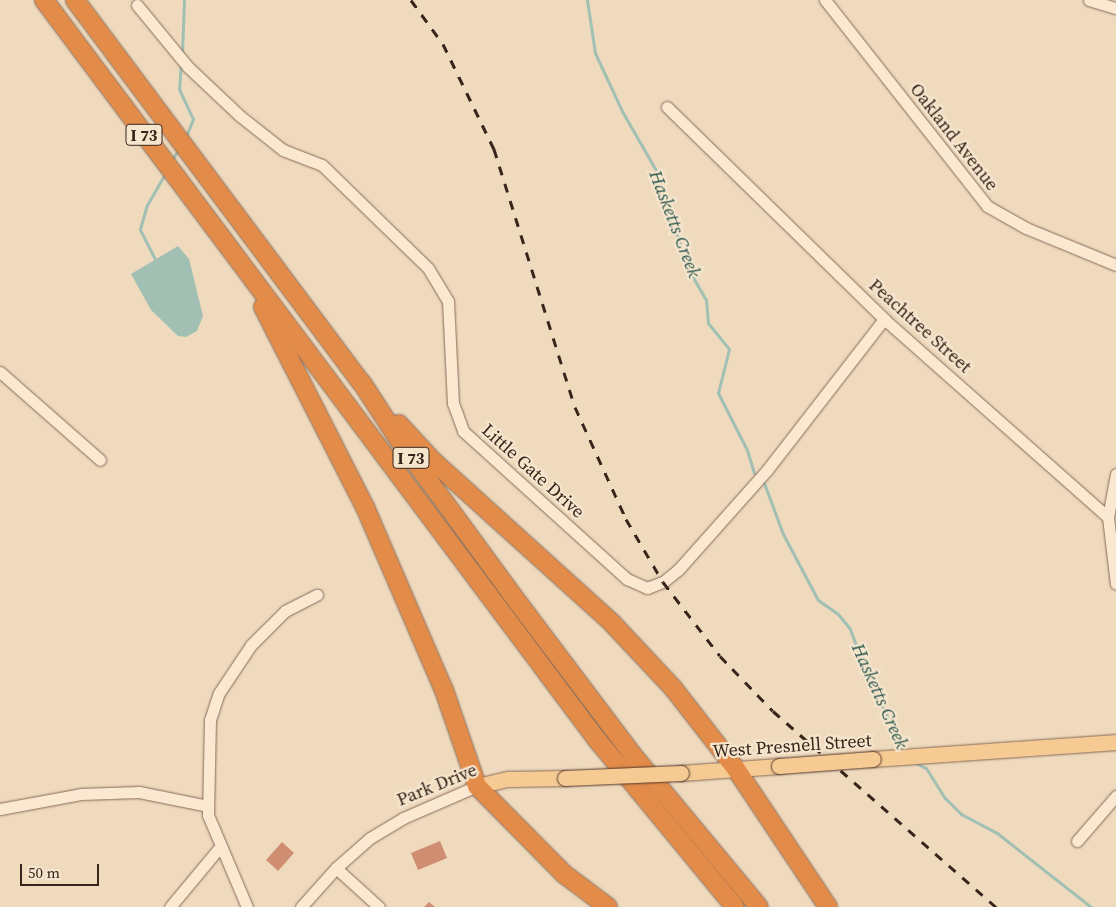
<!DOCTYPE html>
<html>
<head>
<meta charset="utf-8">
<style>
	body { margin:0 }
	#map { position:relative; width:1116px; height:907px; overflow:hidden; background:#efdabe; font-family:"Source Serif 4",serif }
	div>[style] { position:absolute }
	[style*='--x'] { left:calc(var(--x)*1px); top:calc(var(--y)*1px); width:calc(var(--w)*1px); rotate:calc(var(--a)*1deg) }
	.water>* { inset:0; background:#a1c0b3 }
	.stream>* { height:3px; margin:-1.5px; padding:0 1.5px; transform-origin:1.5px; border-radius:1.5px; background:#a1c0b3 }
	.building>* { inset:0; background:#cf8d72 }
	.roads { filter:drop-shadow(0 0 1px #886a56) drop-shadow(0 0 1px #886a56) }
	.minor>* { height:11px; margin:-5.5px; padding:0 5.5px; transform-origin:5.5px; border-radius:5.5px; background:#fae8d1 }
	.major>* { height:15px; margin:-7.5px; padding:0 7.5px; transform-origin:7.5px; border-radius:7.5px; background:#f5ca93 }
	.highway>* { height:18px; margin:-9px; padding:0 9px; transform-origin:9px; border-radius:9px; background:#e38c4a }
	.rail>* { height:3px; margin-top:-1.5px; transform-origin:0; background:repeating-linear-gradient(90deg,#37251b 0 9px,transparent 0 18px) }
	.bridges { filter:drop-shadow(0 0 1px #55392b) drop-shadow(0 0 1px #55392b) }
	.major-bridge>* { height:15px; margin:-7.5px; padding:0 7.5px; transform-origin:7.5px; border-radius:7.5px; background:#f5ca93 }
	span { translate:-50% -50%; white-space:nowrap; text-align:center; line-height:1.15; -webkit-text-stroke:4.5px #f6e5cd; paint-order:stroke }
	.shield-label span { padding:1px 4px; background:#f6e5cd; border:1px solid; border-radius:4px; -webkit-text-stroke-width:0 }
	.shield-label { font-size:16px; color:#37251b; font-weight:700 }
	.street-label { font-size:18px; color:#37251b }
	.water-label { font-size:19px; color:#2a574e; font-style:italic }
	.scale { position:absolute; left:20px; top:864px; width:79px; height:22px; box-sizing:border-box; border:2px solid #37251b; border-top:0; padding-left:6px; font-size:15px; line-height:18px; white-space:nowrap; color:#37251b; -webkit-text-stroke:4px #f6e5cd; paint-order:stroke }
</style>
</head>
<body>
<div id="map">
	<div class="water">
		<i style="clip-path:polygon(178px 246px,189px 259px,203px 316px,197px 331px,186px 337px,178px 336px,151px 310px,131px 274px)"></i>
	</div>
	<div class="stream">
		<i style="--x:587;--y:0;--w:54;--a:81.4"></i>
		<i style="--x:595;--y:53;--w:66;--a:65"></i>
		<i style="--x:623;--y:113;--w:68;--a:60"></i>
		<i style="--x:657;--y:172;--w:100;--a:72.5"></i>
		<i style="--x:687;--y:267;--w:38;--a:60"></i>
		<i style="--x:706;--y:300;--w:23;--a:85"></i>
		<i style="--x:708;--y:323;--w:33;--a:51"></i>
		<i style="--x:729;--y:349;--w:45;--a:104"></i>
		<i style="--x:718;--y:393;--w:64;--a:63"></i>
		<i style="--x:747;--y:450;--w:24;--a:73"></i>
		<i style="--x:182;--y:54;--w:54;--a:-87.9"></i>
		<i style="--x:181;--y:62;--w:27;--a:94"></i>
		<i style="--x:179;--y:89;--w:33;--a:65"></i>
		<i style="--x:193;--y:119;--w:18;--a:112"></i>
		<i style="--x:172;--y:160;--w:14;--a:-60"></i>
		<i style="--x:157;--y:263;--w:38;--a:-117"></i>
		<i style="--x:140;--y:229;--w:25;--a:-74"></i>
		<i style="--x:147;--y:205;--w:38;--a:-60"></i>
		<i style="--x:764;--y:483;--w:54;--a:69.6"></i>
		<i style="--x:783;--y:534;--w:75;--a:62.1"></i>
		<i style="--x:818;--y:600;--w:24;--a:35"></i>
		<i style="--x:838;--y:614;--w:19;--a:51"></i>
		<i style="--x:850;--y:629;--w:52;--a:69.8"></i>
		<i style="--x:868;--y:678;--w:83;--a:63.4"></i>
		<i style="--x:914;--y:762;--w:13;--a:27"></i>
		<i style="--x:926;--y:768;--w:36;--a:58"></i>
		<i style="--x:945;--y:798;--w:23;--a:45"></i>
		<i style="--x:961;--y:814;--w:41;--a:27.8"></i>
		<i style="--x:997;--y:833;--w:120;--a:38.2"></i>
	</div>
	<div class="building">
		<i style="clip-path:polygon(440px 841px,447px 858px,418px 870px,411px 853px)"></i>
		<i style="clip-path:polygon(282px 842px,294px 853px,278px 871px,266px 860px)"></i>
		<i style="clip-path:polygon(429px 902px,435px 907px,424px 907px)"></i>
	</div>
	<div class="roads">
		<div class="minor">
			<i style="--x:825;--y:0;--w:262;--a:51.8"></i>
			<i style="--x:987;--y:206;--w:45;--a:29.4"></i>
			<i style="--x:1026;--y:228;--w:97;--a:22.3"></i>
			<i style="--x:1089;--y:0;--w:28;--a:17"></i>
			<i style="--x:137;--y:5;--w:80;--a:50.6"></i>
			<i style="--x:188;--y:67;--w:71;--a:43.3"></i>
			<i style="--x:240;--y:116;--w:55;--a:38.3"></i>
			<i style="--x:283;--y:150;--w:42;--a:21"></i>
			<i style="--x:322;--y:165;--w:148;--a:44.2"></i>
			<i style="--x:428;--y:268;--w:39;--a:59"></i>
			<i style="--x:448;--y:301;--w:102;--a:87.2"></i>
			<i style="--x:453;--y:403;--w:30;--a:70"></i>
			<i style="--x:463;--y:431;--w:221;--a:42.1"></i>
			<i style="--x:627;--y:579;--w:22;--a:24"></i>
			<i style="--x:647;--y:588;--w:17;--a:-21"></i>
			<i style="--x:663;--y:582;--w:19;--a:-39"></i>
			<i style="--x:678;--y:570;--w:134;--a:-48.3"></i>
			<i style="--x:767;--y:470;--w:191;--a:-52.2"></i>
			<i style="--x:667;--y:107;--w:303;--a:44.3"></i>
			<i style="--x:884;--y:319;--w:299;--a:41.5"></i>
			<i style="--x:0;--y:372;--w:133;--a:41.3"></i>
			<i style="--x:1116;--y:474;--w:44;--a:100.5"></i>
			<i style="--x:1108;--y:517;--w:67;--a:83.2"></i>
			<i style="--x:0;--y:809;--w:82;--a:-10.5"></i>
			<i style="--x:81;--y:794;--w:58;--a:-2"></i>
			<i style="--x:139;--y:792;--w:70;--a:11.5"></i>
			<i style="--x:1077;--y:841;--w:60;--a:-49.1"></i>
			<i style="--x:336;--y:868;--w:58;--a:42.2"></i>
			<i style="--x:170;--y:907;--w:78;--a:-50.2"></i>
			<i style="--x:247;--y:907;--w:100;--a:-113"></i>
			<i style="--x:208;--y:815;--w:95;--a:-88.8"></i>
			<i style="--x:210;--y:720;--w:28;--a:-72"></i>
			<i style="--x:219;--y:693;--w:58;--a:-56.3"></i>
			<i style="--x:251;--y:645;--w:48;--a:-45"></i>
			<i style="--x:285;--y:611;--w:36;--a:-27"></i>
			<i style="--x:301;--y:907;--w:52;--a:-48.1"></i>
			<i style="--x:336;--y:868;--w:45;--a:-41.4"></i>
			<i style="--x:370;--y:838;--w:39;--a:-31"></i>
			<i style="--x:403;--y:818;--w:81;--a:-23.4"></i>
		</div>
		<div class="major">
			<i style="--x:873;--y:759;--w:244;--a:-4"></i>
			<i style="--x:681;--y:773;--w:98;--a:-4.1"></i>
			<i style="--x:477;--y:786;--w:32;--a:-13"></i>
			<i style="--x:508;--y:779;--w:57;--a:-1"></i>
		</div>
		<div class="highway">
			<i style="--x:44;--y:0;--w:925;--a:53.22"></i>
			<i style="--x:598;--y:741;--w:215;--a:50.5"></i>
			<i style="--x:75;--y:0;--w:479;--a:53.2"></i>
			<i style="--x:362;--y:383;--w:68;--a:57"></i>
			<i style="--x:399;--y:440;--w:203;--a:53.8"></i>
			<i style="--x:519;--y:604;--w:194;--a:53"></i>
			<i style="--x:636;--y:759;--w:192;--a:50.3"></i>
			<i style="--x:263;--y:307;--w:225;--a:63"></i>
			<i style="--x:365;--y:507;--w:199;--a:66.7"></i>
			<i style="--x:444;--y:690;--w:102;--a:71"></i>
			<i style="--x:477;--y:786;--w:124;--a:45.3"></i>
			<i style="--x:564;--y:874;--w:55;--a:36.9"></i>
			<i style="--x:399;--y:424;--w:50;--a:47.4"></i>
			<i style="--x:433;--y:461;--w:241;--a:42.1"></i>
			<i style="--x:612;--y:623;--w:89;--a:46.8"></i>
			<i style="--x:673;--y:688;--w:103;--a:52.1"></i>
			<i style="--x:736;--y:769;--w:166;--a:56.3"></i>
		</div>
	</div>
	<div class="rail">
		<i style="--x:411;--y:0;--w:54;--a:54"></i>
		<i style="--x:443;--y:44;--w:117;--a:64.1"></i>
		<i style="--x:494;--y:149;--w:270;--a:72.6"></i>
		<i style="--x:575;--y:407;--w:123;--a:65.5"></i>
		<i style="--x:626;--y:519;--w:73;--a:59.6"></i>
		<i style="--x:663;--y:582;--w:93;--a:52.4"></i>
		<i style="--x:720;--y:656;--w:76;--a:46.1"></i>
		<i style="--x:773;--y:711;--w:297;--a:41.3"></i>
	</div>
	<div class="bridges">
		<div class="major-bridge">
			<i style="--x:779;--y:766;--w:94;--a:-4.3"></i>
			<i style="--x:565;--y:778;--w:116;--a:-2.5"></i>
		</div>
	</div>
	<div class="shield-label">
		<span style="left:144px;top:135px">I 73</span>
		<span style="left:411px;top:458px">I 73</span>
	</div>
	<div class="street-label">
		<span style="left:954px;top:137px;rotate:52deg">Oakland Avenue</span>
		<span style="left:920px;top:326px;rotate:42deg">Peachtree Street</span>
		<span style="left:533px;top:471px;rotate:42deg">Little Gate Drive</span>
		<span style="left:792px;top:746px;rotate:-4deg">West Presnell Street</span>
		<span style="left:437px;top:785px;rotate:-22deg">Park Drive</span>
	</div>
	<div class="water-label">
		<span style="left:675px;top:224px;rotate:69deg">Hasketts Creek</span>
		<span style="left:880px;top:696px;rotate:66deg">Hasketts Creek</span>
	</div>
	<div class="scale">50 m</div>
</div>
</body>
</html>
